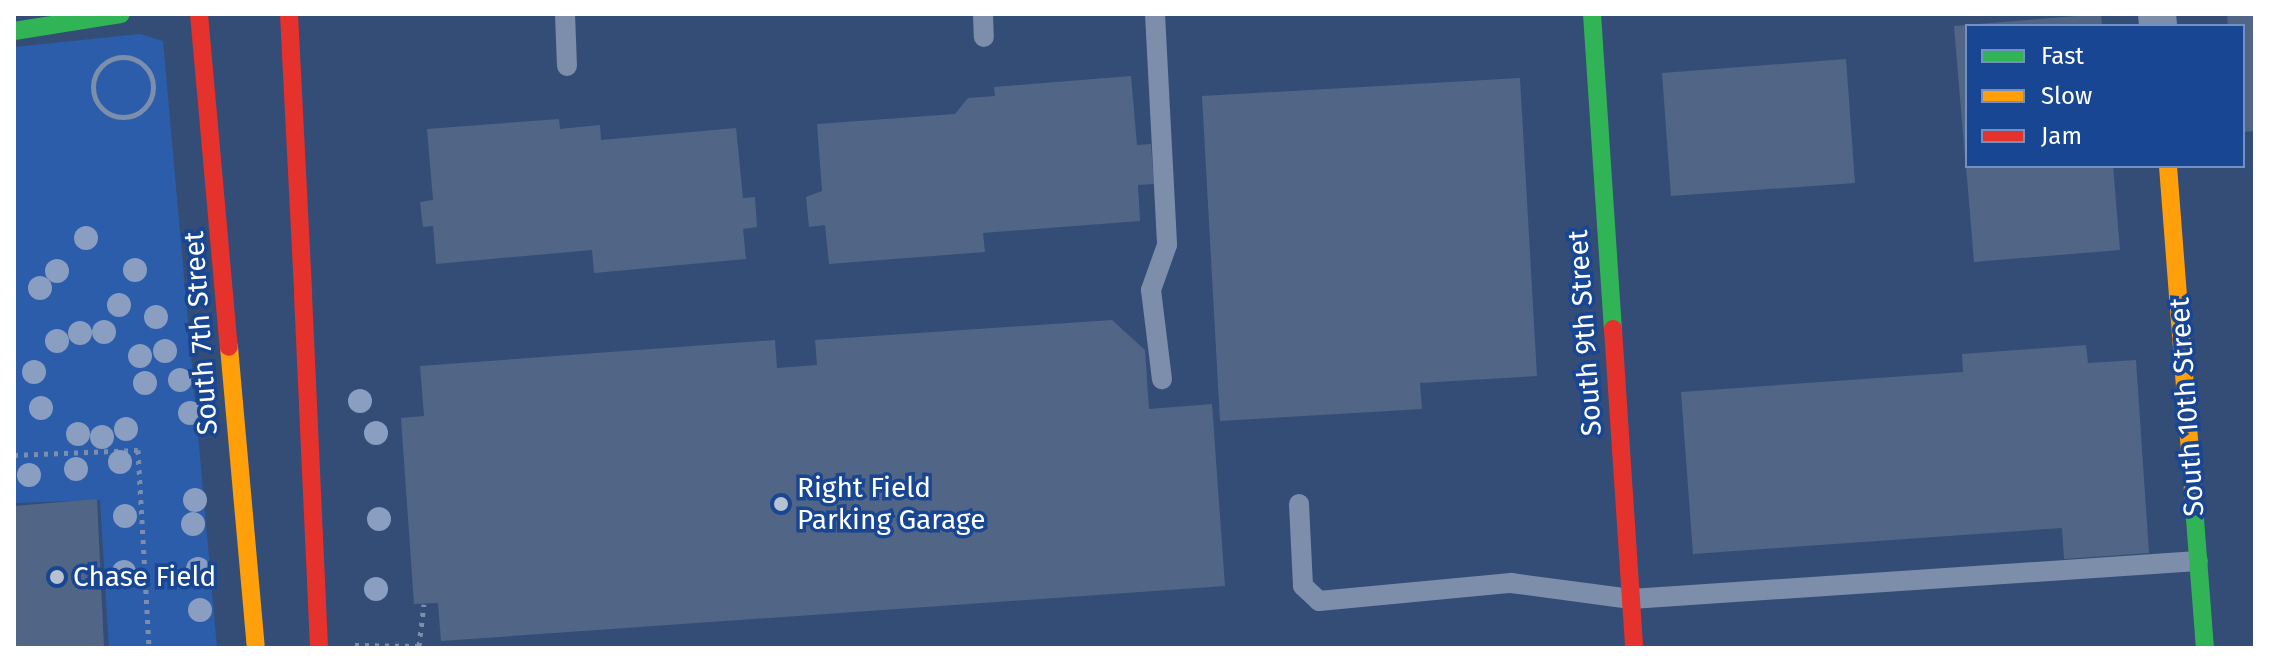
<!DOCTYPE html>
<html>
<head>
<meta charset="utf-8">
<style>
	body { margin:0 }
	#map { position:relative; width:2269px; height:662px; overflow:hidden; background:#344d77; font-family:"Fira Sans",sans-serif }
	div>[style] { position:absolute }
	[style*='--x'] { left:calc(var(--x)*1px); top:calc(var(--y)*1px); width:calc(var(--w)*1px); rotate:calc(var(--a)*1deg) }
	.green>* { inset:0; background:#2c5daa }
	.building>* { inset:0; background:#516586 }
	.path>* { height:5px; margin-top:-2.5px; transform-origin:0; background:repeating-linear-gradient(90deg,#7c8eaa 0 4px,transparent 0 10px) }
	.path>.ring { margin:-2.5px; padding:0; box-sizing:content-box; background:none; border:5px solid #7c8eaa; border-radius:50% }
	.lane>* { height:20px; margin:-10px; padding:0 10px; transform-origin:10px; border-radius:10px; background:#7c8eaa }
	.street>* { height:38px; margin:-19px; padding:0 19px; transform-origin:19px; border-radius:19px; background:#7c8eaa }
	.fast>* { height:18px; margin:-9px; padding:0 9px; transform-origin:9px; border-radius:9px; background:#30b455 }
	.slow>* { height:18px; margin:-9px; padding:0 9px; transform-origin:9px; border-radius:9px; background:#ff9f0a }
	.jam>* { height:18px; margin:-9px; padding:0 9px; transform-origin:9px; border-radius:9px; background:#e5322d }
	.jam-bridge>* { height:18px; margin:-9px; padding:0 9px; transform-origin:9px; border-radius:9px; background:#e5322d }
	.trees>* { width:24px; height:24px; margin:-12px; border-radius:50%; background:#899ec0 }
	.dots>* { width:22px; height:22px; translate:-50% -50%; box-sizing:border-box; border:4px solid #184693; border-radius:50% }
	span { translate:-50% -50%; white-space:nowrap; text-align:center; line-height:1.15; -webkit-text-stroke:7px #184693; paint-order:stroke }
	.street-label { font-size:28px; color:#fff }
	.poi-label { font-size:28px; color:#fff }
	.left { translate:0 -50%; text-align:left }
	.frame { position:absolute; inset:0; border:16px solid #fff; pointer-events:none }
	.legend { position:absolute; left:1965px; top:24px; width:280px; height:144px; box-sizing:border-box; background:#184693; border:2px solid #7490be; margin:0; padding:10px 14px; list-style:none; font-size:24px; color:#fff }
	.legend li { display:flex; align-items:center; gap:16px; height:40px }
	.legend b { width:40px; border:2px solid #7490be }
</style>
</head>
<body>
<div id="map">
	<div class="green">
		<i style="clip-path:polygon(140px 34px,163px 41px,217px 648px,109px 648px,100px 500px,14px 503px,14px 47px)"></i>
	</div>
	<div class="building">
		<i style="clip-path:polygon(2101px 14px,2102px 26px,1978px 26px,1978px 24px)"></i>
		<i style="clip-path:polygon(2227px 14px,2255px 14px,2255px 131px,2243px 132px,2243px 26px,2228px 26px)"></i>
		<i style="clip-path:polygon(1954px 26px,1967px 25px,1967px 157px,1965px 157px)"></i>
		<i style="clip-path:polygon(1846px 59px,1855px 183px,1671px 196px,1662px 73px)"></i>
		<i style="clip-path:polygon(1131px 76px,1137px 145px,1151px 144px,1154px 184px,1138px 185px,1140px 221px,983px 233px,985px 252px,829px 264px,825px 225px,809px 227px,806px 197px,822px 191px,817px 124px,955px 114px,968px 98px,995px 96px,994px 87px)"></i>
		<i style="clip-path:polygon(1520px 78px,1537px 376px,1420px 383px,1422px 409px,1220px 421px,1202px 96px)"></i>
		<i style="clip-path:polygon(559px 119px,560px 129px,600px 125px,601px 140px,736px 128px,743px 198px,755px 197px,757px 227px,743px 229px,746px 259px,594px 273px,592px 250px,436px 264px,433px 226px,423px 227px,420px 202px,433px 200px,427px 129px)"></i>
		<i style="clip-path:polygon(1966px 166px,2113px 166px,2120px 250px,1974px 262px)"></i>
		<i style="clip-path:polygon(1112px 320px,1145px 350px,1149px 409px,1212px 404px,1225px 586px,441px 641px,438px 603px,414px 604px,401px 418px,424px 416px,420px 366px,775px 340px,777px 368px,817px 365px,815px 340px)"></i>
		<i style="clip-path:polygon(2086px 345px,2088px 363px,2136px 360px,2149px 553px,2064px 559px,2062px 528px,1693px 554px,1681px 392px,1963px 372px,1962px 354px)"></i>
		<i style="clip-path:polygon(97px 499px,104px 648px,14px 648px,14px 506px)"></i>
	</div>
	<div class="path">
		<i class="ring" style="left:93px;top:57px;width:55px;height:55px"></i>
		<i style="--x:14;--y:455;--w:124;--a:-2.3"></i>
		<i style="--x:138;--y:450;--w:198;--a:86.8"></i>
		<i style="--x:355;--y:645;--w:64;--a:0.9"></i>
		<i style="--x:419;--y:646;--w:42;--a:-83.2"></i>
	</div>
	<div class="lane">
		<i style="--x:565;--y:14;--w:52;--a:87.8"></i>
		<i style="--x:983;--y:14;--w:23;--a:88"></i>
		<i style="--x:1155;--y:14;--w:231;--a:87"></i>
		<i style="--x:1167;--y:245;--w:48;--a:109.6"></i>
		<i style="--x:1151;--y:290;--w:90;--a:83"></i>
		<i style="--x:1299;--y:504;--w:82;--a:87.2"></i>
		<i style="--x:1303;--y:586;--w:22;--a:43"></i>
		<i style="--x:1319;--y:601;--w:193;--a:-5.4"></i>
		<i style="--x:1511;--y:583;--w:121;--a:7.6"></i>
		<i style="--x:1631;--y:599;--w:568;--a:-3.83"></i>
	</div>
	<div class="street">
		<i style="--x:2157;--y:14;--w:12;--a:85"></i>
	</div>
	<div class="fast">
		<i style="--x:1592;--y:14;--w:316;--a:86.2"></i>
		<i style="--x:14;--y:31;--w:108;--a:-9"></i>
		<i style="--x:2194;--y:506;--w:142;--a:85.6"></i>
	</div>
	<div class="slow">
		<i style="--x:2168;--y:166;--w:341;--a:85.6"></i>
		<i style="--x:229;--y:347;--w:302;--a:84.9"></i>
	</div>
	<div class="jam">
		<i style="--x:199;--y:14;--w:334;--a:84.9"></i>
		<i style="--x:289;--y:14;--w:281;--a:87.1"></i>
		<i style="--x:1613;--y:329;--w:320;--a:86.2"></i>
	</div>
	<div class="jam-bridge">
		<i style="--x:303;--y:295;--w:353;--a:87.4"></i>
	</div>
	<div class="trees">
		<i style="left:86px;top:238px"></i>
		<i style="left:135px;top:270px"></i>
		<i style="left:57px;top:271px"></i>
		<i style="left:40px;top:288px"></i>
		<i style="left:119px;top:305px"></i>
		<i style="left:156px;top:317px"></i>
		<i style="left:104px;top:332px"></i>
		<i style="left:80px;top:333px"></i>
		<i style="left:57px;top:341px"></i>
		<i style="left:165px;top:351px"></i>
		<i style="left:140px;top:356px"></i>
		<i style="left:34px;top:372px"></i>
		<i style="left:180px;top:380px"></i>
		<i style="left:145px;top:383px"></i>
		<i style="left:360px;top:401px"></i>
		<i style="left:41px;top:408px"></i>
		<i style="left:190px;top:413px"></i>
		<i style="left:126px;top:429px"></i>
		<i style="left:376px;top:433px"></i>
		<i style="left:78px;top:434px"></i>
		<i style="left:102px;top:437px"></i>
		<i style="left:120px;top:462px"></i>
		<i style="left:76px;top:469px"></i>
		<i style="left:29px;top:475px"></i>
		<i style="left:195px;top:500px"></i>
		<i style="left:125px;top:516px"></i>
		<i style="left:379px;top:519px"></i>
		<i style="left:193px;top:524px"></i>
		<i style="left:198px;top:569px"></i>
		<i style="left:124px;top:572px"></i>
		<i style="left:376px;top:589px"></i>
		<i style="left:200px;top:610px"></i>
	</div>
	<div class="dots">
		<i style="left:781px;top:504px;background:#b8c1cf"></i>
		<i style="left:57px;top:577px;background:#b8c1cf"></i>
	</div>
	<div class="street-label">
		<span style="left:201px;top:333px;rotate:-94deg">South 7th Street</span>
		<span style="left:1585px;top:333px;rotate:-94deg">South 9th Street</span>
		<span style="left:2187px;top:407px;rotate:-94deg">South 10th Street</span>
	</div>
	<div class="poi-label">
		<span class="left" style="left:797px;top:504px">Right Field<br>Parking Garage</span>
		<span class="left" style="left:73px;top:577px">Chase Field</span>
	</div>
	<div class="frame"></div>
	<ul class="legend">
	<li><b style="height:10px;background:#30b455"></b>Fast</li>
	<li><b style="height:10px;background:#ff9f0a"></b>Slow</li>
	<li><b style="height:10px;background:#e5322d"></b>Jam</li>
	</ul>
</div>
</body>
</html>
